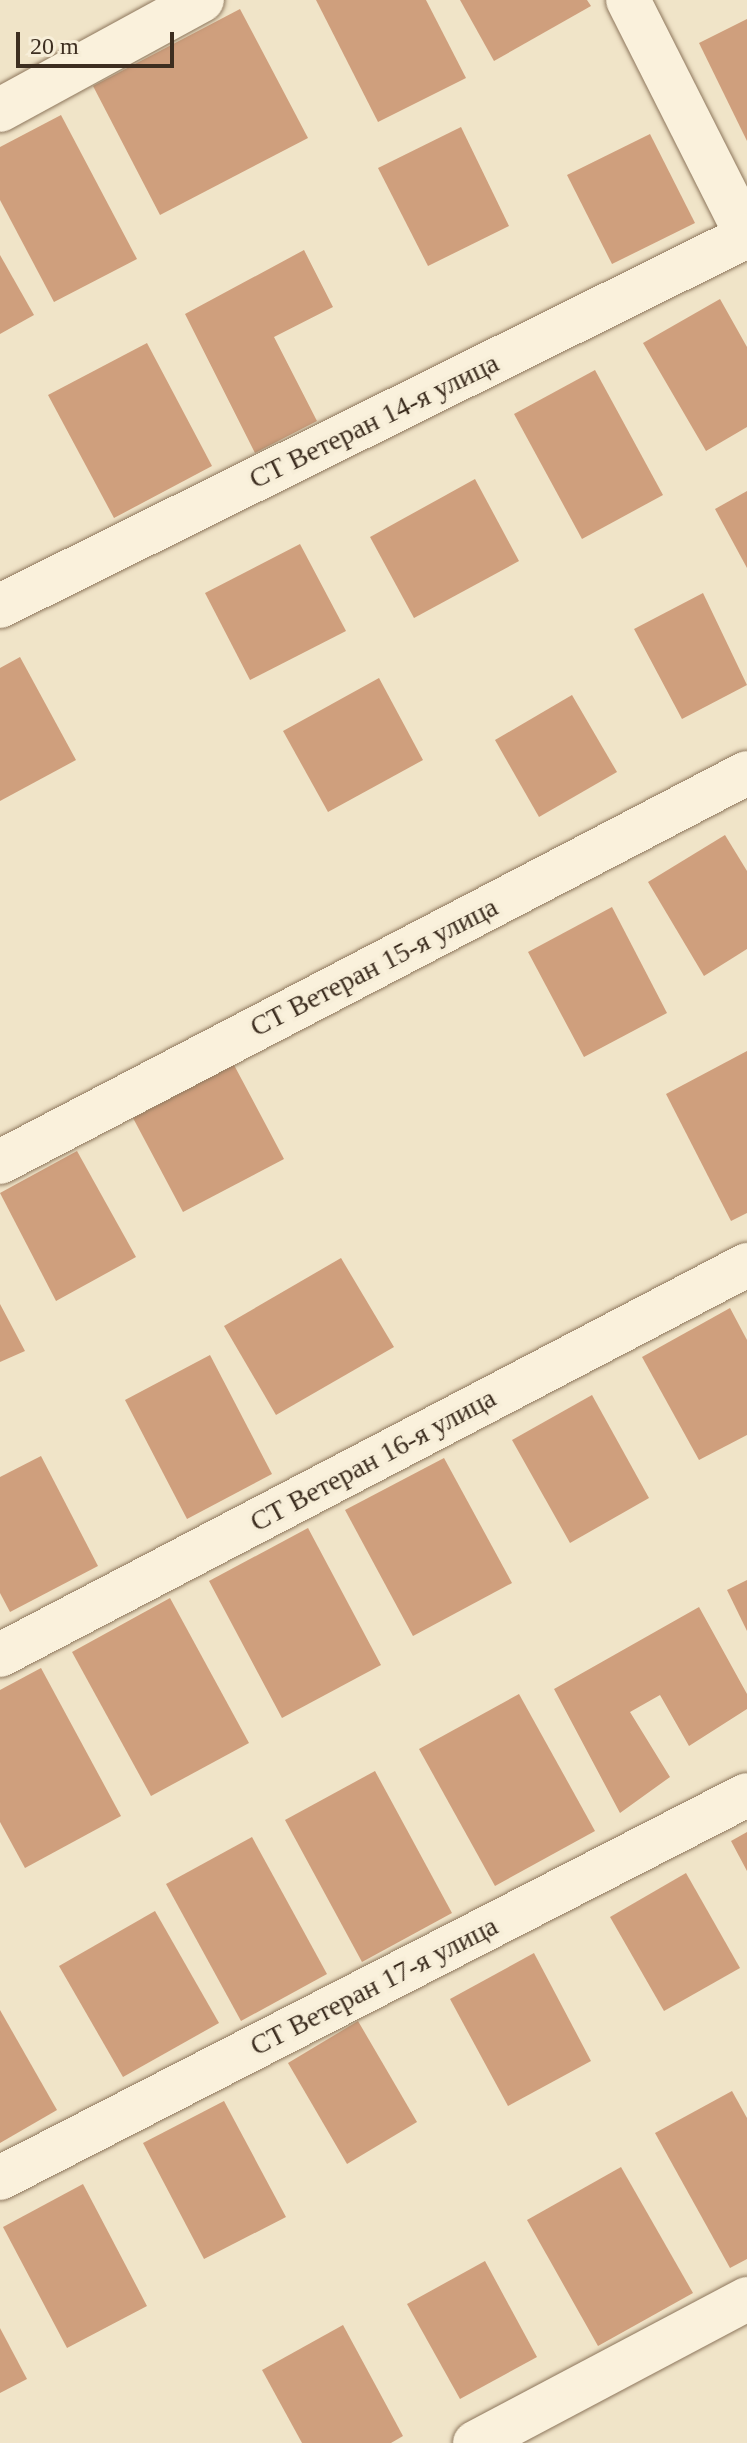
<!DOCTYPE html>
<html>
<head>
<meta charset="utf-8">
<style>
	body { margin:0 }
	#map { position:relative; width:747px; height:2443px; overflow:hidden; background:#f0e4c8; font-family:Georgia,serif }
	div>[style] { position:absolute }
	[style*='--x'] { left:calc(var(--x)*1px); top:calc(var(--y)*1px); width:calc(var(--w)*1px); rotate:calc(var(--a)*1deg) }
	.building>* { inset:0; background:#cf9f7d }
	.roads { filter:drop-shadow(0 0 2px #8d765c) drop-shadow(0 0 2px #8d765c) }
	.minor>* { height:44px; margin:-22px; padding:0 22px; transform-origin:22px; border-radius:22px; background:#faf1dc }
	span { translate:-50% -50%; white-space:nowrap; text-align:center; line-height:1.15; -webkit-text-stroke:7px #f7eed8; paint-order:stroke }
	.street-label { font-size:28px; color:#3d2e20 }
	.scale { position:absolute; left:16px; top:32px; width:158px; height:36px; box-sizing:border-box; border:4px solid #3d2e20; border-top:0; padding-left:10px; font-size:24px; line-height:28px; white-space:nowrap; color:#3d2e20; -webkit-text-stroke:6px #f7eed8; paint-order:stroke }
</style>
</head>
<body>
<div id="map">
	<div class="building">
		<i style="clip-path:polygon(316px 0,426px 0,466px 78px,378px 122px)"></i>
		<i style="clip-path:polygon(460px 0,587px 0,591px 6px,494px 61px)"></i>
		<i style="clip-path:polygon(240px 9px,308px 138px,160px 215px,93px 86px)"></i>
		<i style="clip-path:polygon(747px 19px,747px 141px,699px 43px)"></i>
		<i style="clip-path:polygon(61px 115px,137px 259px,54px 302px,0 200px,0 147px)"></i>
		<i style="clip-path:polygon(461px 127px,509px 226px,428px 266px,378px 168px)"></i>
		<i style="clip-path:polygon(650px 134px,695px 223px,612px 264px,567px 175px)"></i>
		<i style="clip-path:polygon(304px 250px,333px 307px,274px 337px,317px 421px,255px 453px,185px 314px)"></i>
		<i style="clip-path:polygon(0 255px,34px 315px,0 334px)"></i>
		<i style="clip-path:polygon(720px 299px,747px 347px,747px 427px,706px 451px,643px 343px)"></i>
		<i style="clip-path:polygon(147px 343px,212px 466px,114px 518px,48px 395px)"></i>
		<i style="clip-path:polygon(595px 370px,663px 495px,582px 539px,514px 414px)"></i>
		<i style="clip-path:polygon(475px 479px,519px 561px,414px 618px,370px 537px)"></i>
		<i style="clip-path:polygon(747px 491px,747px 568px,715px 509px)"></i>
		<i style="clip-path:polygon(300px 544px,346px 631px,250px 680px,205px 593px)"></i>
		<i style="clip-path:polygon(703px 593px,747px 685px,682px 719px,634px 629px)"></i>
		<i style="clip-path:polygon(20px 657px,76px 760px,0 801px,0 668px)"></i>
		<i style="clip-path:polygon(379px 678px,423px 760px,328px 812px,283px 731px)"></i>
		<i style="clip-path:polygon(572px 695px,617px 772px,539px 817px,495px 740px)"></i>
		<i style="clip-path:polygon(725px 835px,747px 871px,747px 949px,704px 976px,648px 882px)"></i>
		<i style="clip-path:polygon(612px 907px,667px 1013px,584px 1057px,528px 952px)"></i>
		<i style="clip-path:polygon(747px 1051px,747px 1213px,731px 1221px,666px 1094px)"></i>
		<i style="clip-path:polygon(234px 1065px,284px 1159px,183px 1212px,133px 1118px)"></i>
		<i style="clip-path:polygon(77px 1151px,136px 1257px,56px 1301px,0 1193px)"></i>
		<i style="clip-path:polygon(341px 1258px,394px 1347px,276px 1415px,224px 1326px)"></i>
		<i style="clip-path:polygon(0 1304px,25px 1351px,0 1362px)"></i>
		<i style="clip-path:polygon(730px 1308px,747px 1340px,747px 1435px,699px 1460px,642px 1357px)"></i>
		<i style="clip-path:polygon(210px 1355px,272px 1474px,187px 1519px,125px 1400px)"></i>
		<i style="clip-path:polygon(592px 1395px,649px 1498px,570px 1543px,512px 1440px)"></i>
		<i style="clip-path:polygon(41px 1456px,98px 1566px,10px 1612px,0 1593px,0 1477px)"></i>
		<i style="clip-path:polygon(444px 1458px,512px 1583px,413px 1636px,345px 1510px)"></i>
		<i style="clip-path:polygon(308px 1528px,381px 1665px,282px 1718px,209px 1581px)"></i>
		<i style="clip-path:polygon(747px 1580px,747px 1631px,727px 1590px)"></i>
		<i style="clip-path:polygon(170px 1598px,249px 1743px,151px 1796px,72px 1652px)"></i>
		<i style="clip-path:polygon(699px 1607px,747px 1694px,747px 1709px,689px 1746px,660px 1695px,630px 1712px,670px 1777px,620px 1813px,554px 1689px)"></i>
		<i style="clip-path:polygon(41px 1668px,121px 1816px,25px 1868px,0 1822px,0 1690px)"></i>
		<i style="clip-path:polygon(519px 1694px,595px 1831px,495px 1886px,419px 1749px)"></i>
		<i style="clip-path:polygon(375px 1771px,452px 1913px,362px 1962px,285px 1820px)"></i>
		<i style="clip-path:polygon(747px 1832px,747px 1871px,731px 1841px)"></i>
		<i style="clip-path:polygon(252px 1837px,327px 1974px,241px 2021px,166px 1884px)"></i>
		<i style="clip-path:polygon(686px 1873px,740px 1968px,664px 2011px,610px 1917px)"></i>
		<i style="clip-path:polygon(155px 1911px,219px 2023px,123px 2077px,59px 1966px)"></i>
		<i style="clip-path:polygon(534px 1953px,591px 2061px,508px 2106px,450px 1999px)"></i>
		<i style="clip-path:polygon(0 2010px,57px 2110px,0 2143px)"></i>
		<i style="clip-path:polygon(358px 2021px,417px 2122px,347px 2164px,288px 2063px)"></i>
		<i style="clip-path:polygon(732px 2091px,747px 2118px,747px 2259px,730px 2268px,655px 2133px)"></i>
		<i style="clip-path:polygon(224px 2101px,286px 2217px,204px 2259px,143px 2143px)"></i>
		<i style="clip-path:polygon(621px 2167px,693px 2293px,598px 2346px,527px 2220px)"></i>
		<i style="clip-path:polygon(83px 2184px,147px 2306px,67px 2348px,3px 2227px)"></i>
		<i style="clip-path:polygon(485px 2261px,537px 2357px,460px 2399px,407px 2304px)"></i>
		<i style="clip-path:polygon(343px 2325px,403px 2436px,391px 2443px,302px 2443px,262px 2370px)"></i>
		<i style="clip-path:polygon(0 2328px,27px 2379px,0 2393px)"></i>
	</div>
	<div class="roads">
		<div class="minor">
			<i style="--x:628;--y:0;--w:264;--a:63.2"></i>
			<i style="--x:0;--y:110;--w:230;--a:-28.6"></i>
			<i style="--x:0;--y:606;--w:834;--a:-26.35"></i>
			<i style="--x:0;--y:1162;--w:842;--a:-27.51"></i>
			<i style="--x:0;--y:1655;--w:843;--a:-27.57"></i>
			<i style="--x:0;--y:2178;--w:839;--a:-27.15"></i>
			<i style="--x:475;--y:2443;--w:308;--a:-27.9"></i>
		</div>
	</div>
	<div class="street-label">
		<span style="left:374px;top:421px;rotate:-26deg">СТ Ветеран 14-я улица</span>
		<span style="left:374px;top:967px;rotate:-27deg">СТ Ветеран 15-я улица</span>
		<span style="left:373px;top:1460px;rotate:-28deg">СТ Ветеран 16-я улица</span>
		<span style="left:374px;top:1986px;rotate:-27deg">СТ Ветеран 17-я улица</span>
	</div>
	<div class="scale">20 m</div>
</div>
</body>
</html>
